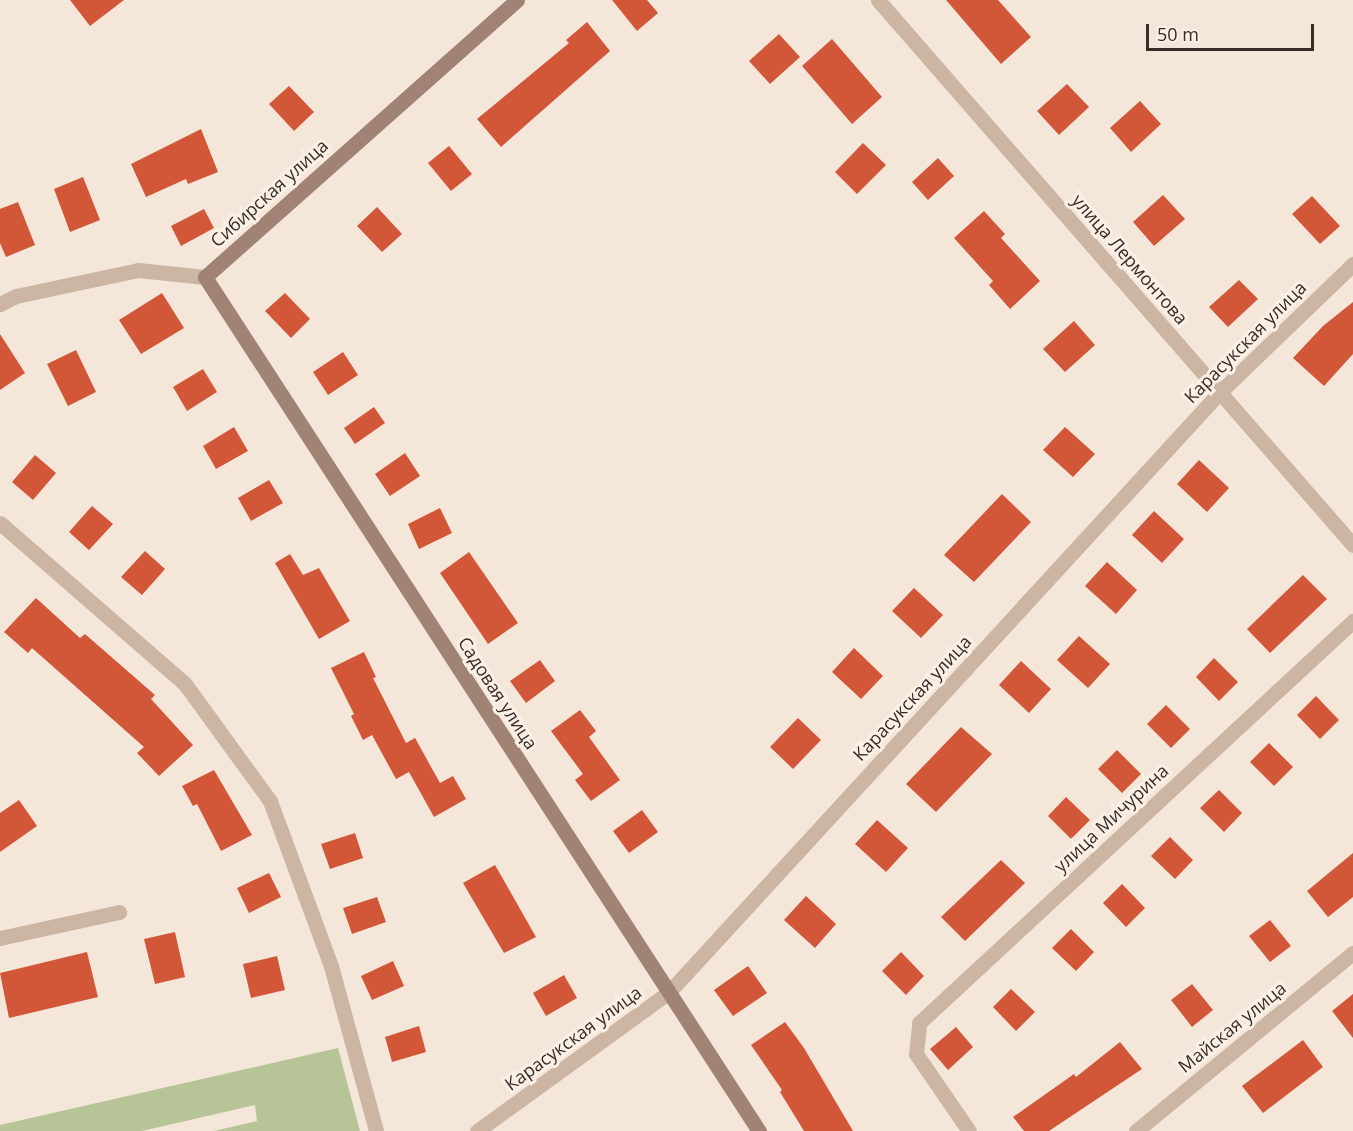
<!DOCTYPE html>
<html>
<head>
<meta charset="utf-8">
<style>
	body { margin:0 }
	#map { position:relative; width:1353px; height:1131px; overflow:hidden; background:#f4e6d9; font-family:"Open Sans",sans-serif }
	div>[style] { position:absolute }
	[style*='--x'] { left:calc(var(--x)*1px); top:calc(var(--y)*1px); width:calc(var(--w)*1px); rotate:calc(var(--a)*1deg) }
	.green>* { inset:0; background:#b7c497 }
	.building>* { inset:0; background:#d25739 }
	.street>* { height:15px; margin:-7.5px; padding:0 7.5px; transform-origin:7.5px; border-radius:7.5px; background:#cdb5a4 }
	.secondary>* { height:15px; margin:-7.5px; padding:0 7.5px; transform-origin:7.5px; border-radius:7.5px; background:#a18375 }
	span { translate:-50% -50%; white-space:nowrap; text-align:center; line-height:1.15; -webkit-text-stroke:6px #fbf0e6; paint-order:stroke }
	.street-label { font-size:18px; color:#382b26 }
	.scale { position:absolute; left:1146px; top:24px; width:168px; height:27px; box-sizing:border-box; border:3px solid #382b26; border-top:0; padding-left:8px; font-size:18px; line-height:21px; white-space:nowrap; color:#382b26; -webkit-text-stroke:4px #fbf0e6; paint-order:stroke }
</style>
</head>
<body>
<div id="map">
	<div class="green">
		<i style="clip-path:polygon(338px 1048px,360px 1131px,214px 1131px,257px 1121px,255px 1105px,142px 1131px,0 1131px,0 1125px)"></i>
	</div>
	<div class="building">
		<i style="clip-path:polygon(70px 0,124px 0,90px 26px)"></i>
		<i style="clip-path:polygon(612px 0,647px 0,658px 13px,637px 31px)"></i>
		<i style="clip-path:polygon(946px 0,998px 0,1031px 37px,1001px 64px)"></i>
		<i style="clip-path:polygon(587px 22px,610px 51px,501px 147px,477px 119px,569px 43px,566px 40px)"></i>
		<i style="clip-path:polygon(779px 34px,800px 57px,770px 84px,749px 61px)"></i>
		<i style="clip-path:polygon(832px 39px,882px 97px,852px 124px,802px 66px)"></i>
		<i style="clip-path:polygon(1067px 84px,1089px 107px,1059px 135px,1037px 111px)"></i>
		<i style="clip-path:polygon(289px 86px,314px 112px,294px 131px,269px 104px)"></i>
		<i style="clip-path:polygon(1140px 101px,1161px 124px,1131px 152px,1110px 128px)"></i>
		<i style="clip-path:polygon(201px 129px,218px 172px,188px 184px,186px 179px,146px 197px,131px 164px)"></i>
		<i style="clip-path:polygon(863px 143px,886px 165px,857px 194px,835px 172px)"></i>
		<i style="clip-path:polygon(449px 146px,472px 174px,451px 191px,428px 163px)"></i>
		<i style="clip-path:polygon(938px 158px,954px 176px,928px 200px,912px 182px)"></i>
		<i style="clip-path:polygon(83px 177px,100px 220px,70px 232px,54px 189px)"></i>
		<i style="clip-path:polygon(1163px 195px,1185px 219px,1154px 246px,1133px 222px)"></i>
		<i style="clip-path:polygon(1312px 196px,1340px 226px,1320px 244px,1292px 214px)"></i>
		<i style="clip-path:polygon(18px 202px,35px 245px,6px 257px,0 243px,0 209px)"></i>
		<i style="clip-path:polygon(377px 207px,402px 234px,382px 252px,357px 226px)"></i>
		<i style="clip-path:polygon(204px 209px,214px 228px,181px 246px,171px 226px)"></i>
		<i style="clip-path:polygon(984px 211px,1005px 234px,1001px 238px,1040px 281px,1010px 309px,989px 285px,993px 281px,954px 238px)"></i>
		<i style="clip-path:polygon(1239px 280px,1258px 299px,1228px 327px,1209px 307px)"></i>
		<i style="clip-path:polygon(162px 293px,184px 328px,141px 354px,119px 320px)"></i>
		<i style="clip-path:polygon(285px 293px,310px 319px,291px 338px,265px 311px)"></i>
		<i style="clip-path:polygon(1353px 302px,1353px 354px,1324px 386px,1293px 358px,1323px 326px)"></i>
		<i style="clip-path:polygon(1074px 321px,1095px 345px,1065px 372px,1043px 349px)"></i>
		<i style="clip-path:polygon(0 334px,25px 373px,0 390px)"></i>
		<i style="clip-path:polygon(76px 350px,96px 392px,68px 406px,47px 364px)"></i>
		<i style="clip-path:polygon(343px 352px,358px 375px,328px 395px,313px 372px)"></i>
		<i style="clip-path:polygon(203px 369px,217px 392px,187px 411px,173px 387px)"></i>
		<i style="clip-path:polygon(374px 407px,385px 423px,355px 444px,344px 428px)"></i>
		<i style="clip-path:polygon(234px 427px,248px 451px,216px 469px,203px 446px)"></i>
		<i style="clip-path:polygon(1065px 427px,1095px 454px,1073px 477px,1043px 450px)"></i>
		<i style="clip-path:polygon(405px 453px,420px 476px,390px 496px,375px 474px)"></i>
		<i style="clip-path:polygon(35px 455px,56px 473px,33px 500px,12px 482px)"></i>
		<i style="clip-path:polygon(1199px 460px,1229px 488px,1207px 512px,1177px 484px)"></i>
		<i style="clip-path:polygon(269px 480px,283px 503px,251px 521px,238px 498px)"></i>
		<i style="clip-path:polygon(1002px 494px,1031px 522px,974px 582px,944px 555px)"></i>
		<i style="clip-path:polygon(92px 506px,113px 524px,89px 550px,69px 532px)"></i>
		<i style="clip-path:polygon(440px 508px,452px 533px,419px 549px,408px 524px)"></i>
		<i style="clip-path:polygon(1154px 511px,1184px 539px,1162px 563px,1132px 535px)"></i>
		<i style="clip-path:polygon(145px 551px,165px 569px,142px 595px,121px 577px)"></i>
		<i style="clip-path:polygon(469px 552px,518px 623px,488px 644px,440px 573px)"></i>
		<i style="clip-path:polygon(290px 554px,303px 575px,319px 568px,350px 621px,319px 639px,275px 563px)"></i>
		<i style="clip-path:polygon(1107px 562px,1137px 590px,1116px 614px,1085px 586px)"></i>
		<i style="clip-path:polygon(1303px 575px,1327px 599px,1270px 653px,1247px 629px)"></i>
		<i style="clip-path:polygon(914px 588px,943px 615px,921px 638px,892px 611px)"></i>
		<i style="clip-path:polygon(36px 598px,80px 638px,85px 634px,155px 695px,151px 699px,193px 745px,159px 776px,137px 753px,144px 747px,32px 648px,28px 653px,4px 632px)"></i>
		<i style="clip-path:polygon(1079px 636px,1110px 664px,1088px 688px,1057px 660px)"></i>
		<i style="clip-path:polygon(854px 648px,883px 676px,861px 699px,832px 672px)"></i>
		<i style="clip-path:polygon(364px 652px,376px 677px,373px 678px,406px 743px,415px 738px,440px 783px,453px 776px,466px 799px,434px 817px,409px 772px,396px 779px,372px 735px,363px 740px,351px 716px,354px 714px,331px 668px)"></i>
		<i style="clip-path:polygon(1214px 658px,1238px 682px,1219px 701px,1196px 677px)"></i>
		<i style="clip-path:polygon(540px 660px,555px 681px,526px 703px,510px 681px)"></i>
		<i style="clip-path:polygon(1021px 661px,1051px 689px,1029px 713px,999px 685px)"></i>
		<i style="clip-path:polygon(1316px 696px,1339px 720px,1320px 739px,1297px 715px)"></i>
		<i style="clip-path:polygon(1166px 705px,1190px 729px,1171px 748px,1147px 724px)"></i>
		<i style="clip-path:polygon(580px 710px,596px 731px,589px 737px,620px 780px,591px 801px,575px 780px,583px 774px,551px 731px)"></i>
		<i style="clip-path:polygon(798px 718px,821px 740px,793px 769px,770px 747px)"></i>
		<i style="clip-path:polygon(961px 727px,992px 754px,936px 812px,906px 784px)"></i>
		<i style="clip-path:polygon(1269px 743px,1293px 767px,1274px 786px,1250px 762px)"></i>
		<i style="clip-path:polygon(1117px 750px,1141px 774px,1122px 793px,1098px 769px)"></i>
		<i style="clip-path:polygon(214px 770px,252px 835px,221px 851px,197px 804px,193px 806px,182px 786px)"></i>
		<i style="clip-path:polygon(1219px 790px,1242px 813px,1224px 832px,1200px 808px)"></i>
		<i style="clip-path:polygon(1066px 797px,1090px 820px,1071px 839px,1048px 816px)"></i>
		<i style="clip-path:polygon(19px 800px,37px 826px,0 852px,0 813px)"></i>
		<i style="clip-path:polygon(642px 810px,658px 832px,629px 853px,613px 831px)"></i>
		<i style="clip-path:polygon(877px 820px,908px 848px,886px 872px,855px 844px)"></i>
		<i style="clip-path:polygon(355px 833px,363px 858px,330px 869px,321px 844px)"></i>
		<i style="clip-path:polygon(1170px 837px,1193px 860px,1175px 879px,1151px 856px)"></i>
		<i style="clip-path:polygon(1353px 853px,1353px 897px,1328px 917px,1307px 891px)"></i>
		<i style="clip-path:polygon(1001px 860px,1025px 883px,965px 941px,941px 917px)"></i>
		<i style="clip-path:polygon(495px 865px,536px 937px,504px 953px,463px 883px)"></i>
		<i style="clip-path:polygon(269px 873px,281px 897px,249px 913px,237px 888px)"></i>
		<i style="clip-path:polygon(1122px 884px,1145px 908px,1126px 927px,1103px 903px)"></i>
		<i style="clip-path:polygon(806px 896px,836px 924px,815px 948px,784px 920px)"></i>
		<i style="clip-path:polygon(377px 897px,386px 922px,352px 934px,343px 908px)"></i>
		<i style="clip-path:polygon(1270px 920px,1291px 946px,1270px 962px,1249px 936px)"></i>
		<i style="clip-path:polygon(1071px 929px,1094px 952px,1076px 971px,1052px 948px)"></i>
		<i style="clip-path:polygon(175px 932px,185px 977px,155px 984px,144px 939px)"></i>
		<i style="clip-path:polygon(87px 952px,98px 997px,9px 1018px,0 973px)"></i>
		<i style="clip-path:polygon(901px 952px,924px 976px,906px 995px,882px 971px)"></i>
		<i style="clip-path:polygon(277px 956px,285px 990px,251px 998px,243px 964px)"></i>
		<i style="clip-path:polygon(393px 961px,404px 986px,372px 1000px,361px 976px)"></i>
		<i style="clip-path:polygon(748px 966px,767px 993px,733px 1016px,714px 990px)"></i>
		<i style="clip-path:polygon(564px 975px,577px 998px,546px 1016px,533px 993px)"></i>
		<i style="clip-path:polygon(1192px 984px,1213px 1010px,1192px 1027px,1171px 1000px)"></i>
		<i style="clip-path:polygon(1011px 989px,1035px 1012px,1016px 1031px,993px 1007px)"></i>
		<i style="clip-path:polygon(1353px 994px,1353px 1038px,1332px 1011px)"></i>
		<i style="clip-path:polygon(785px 1022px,804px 1048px,853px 1131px,804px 1131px,780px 1092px,782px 1090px,751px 1045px)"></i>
		<i style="clip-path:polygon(419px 1026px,426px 1052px,392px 1062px,385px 1037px)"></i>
		<i style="clip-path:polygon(956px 1027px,973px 1047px,948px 1070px,930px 1049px)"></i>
		<i style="clip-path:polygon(1303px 1040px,1323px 1067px,1263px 1113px,1242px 1086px)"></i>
		<i style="clip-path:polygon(1120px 1042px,1142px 1069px,1049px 1131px,1024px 1131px,1013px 1117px,1074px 1074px,1076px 1077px)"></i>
	</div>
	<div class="street">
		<i style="--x:878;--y:0;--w:723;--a:48.93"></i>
		<i style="--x:0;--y:304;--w:18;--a:-27"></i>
		<i style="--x:16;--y:296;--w:125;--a:-12"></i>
		<i style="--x:138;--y:270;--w:67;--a:6"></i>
		<i style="--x:0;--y:523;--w:245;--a:41"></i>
		<i style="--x:185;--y:684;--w:145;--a:54"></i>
		<i style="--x:270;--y:801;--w:176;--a:69.7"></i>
		<i style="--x:331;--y:966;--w:171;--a:74.7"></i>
		<i style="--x:0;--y:938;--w:122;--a:-12.3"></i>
		<i style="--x:477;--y:1131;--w:237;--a:-35.9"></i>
		<i style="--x:669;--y:992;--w:815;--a:-47.44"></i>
		<i style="--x:1220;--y:392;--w:185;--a:-43.9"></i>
		<i style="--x:969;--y:1131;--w:93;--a:-124.5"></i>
		<i style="--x:916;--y:1054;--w:31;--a:-84"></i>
		<i style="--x:919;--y:1023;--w:592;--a:-42.81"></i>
		<i style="--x:1136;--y:1131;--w:281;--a:-39.4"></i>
	</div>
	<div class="secondary">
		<i style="--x:517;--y:0;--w:417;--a:138.4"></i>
		<i style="--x:205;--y:277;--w:1018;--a:57.03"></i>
	</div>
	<div class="street-label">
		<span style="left:269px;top:193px;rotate:-42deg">Сибирская улица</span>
		<span style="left:1130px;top:259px;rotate:49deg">улица Лермонтова</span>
		<span style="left:1245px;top:342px;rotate:-45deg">Карасукская улица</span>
		<span style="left:498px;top:693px;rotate:57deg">Садовая улица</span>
		<span style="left:912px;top:698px;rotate:-47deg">Карасукская улица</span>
		<span style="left:1111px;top:818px;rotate:-43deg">улица Мичурина</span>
		<span style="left:1232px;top:1027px;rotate:-39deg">Майская улица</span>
		<span style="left:573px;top:1038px;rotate:-36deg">Карасукская улица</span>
	</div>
	<div class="scale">50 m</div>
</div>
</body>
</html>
